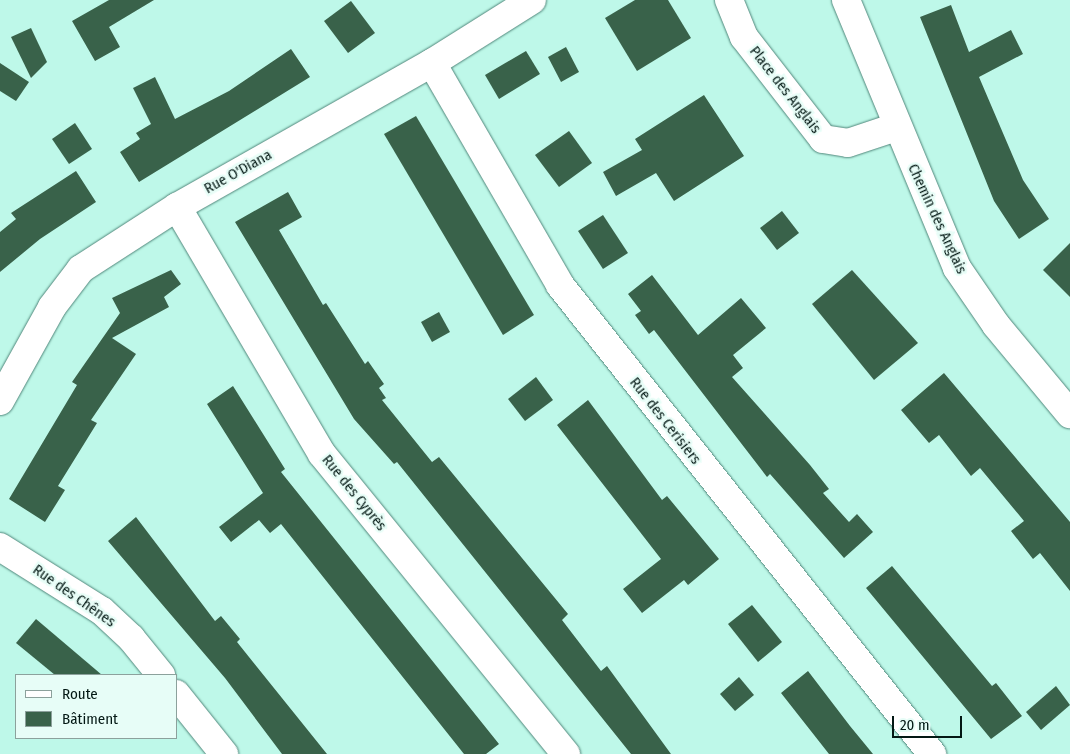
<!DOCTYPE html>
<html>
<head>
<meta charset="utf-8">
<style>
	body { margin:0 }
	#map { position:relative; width:1070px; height:754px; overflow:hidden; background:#bef8e9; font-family:"Fira Sans Condensed",sans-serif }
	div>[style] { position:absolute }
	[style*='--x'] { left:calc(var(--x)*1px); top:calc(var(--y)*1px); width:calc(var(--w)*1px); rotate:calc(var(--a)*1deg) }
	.building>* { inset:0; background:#39624a }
	.roads { filter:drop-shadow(0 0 1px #50867a) drop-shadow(0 0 1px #50867a) }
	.minor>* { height:28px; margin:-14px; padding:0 14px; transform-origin:14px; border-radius:14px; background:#fff }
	span { translate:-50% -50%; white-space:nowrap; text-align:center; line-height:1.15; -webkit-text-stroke:5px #e7fdf7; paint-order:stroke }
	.street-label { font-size:15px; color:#031814 }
	.legend { position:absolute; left:15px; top:674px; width:162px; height:65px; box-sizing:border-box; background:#e7fdf7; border:1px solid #8ca19c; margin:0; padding:6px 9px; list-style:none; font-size:15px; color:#031814 }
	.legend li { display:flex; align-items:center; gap:10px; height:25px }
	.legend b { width:25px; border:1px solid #8ca19c }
	.scale { position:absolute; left:892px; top:716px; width:70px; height:22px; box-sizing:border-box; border:2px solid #031814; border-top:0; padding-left:6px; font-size:15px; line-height:18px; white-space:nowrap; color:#031814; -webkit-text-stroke:4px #e7fdf7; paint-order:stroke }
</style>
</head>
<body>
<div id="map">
	<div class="building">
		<i style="clip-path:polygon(109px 0,154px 0,109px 27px,120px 47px,95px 61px,72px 21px)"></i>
		<i style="clip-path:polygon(635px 0,668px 0,691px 38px,637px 71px,605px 18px)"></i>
		<i style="clip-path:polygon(351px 1px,375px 33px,348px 53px,324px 21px)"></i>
		<i style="clip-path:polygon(951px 5px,969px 52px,1011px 30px,1023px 54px,979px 77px,1023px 180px,1049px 219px,1019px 239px,994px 201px,920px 17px)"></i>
		<i style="clip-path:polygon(31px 28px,47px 62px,31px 78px,11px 37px)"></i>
		<i style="clip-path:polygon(566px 47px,579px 72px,561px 82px,548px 57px)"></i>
		<i style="clip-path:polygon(291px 49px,310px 77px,139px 182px,120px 152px,140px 139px,136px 133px,151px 124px,133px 88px,155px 77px,175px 119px,229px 91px)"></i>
		<i style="clip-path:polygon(526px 51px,540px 74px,499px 99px,485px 75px)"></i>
		<i style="clip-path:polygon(0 63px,29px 82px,16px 101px,0 91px)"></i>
		<i style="clip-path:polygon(704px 95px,744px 156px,674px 201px,656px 173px,616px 196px,603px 172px,642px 150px,635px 139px)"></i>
		<i style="clip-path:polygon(416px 116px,534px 315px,503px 335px,384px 134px)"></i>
		<i style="clip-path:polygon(75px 123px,92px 149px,69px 164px,52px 139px)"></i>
		<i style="clip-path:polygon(569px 131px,592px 163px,559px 187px,535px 155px)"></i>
		<i style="clip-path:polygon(76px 171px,96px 202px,40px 239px,0 272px,0 232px,16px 219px,11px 213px)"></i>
		<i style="clip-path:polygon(288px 192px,302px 217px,279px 230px,323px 305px,326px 303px,365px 364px,368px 361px,384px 384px,379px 388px,386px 398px,382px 400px,432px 462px,439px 457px,568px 614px,562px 620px,601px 671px,607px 666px,671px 754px,631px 754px,397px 462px,394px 464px,354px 419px,235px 222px)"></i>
		<i style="clip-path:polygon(782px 211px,799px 233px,777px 250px,760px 228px)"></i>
		<i style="clip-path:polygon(603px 215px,628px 253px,603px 269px,578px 231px)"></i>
		<i style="clip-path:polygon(1070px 243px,1070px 297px,1043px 270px)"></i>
		<i style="clip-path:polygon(171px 270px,181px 284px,164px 297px,169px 307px,112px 338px,136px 354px,91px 420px,97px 423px,58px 486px,65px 490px,45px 522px,9px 499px,77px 385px,72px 382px,120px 313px,112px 298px)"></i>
		<i style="clip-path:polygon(852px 270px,918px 343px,874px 380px,812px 304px)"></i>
		<i style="clip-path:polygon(652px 275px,698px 335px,741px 298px,766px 328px,733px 355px,743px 368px,732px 377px,810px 465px,829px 489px,823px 493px,849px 522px,857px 514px,873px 532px,844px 558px,770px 474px,767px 477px,654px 330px,649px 334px,635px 315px,641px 311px,628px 294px)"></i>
		<i style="clip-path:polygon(439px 312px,450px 332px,432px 342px,421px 322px)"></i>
		<i style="clip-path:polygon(944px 373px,1070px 522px,1070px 591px,1040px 553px,1033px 559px,1011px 531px,1024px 521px,980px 468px,971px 476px,939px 435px,929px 443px,901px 410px)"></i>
		<i style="clip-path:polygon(536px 377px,553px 400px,525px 421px,508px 399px)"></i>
		<i style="clip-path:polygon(233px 386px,285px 469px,281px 472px,499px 744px,486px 754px,464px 754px,281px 524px,270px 533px,259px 520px,231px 542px,219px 527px,263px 493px,207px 404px)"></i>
		<i style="clip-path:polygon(588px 400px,662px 500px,667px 496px,719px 559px,688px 585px,684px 580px,642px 613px,623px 589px,661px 559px,557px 425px)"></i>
		<i style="clip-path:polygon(136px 517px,215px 621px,221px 616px,240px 639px,237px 642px,327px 754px,282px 754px,225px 678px,108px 541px)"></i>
		<i style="clip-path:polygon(892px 566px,992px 686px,996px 683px,1022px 716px,991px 739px,866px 588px)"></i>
		<i style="clip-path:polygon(752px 605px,782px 642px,758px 662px,728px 624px)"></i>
		<i style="clip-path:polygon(36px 619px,102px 675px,55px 675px,16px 643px)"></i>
		<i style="clip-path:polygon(808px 671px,850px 726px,873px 754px,829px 754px,781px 693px)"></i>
		<i style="clip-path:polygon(739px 677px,754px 695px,735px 711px,720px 694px)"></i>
		<i style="clip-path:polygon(1056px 686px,1070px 705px,1041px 730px,1026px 712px)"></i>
	</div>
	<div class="roads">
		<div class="minor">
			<i style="--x:729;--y:0;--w:40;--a:68"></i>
			<i style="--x:744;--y:37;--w:129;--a:52.2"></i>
			<i style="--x:823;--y:139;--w:25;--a:9"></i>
			<i style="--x:848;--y:143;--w:51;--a:-18.4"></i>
			<i style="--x:846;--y:0;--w:290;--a:67.5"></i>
			<i style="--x:957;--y:268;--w:69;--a:55.6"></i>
			<i style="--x:996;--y:325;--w:116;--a:50.3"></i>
			<i style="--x:432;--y:63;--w:256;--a:60"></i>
			<i style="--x:560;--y:285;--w:599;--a:51.58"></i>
			<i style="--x:177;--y:207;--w:286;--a:59.6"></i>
			<i style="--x:322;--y:454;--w:387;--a:50.9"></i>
			<i style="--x:0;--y:401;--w:107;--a:-61"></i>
			<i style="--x:52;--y:307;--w:48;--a:-52.7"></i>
			<i style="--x:81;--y:269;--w:114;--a:-32.9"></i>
			<i style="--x:177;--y:207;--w:293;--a:-29.5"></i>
			<i style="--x:432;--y:63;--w:118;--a:-32.2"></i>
			<i style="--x:0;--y:547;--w:120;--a:32.1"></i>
			<i style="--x:102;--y:611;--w:40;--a:43"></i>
			<i style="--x:131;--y:638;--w:48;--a:51"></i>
			<i style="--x:176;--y:694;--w:77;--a:51.3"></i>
		</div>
	</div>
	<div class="street-label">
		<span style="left:785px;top:90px;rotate:52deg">Place des Anglais</span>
		<span style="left:238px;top:172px;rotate:-29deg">Rue O'Diana</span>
		<span style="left:937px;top:219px;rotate:65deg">Chemin des Anglais</span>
		<span style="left:665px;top:421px;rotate:52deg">Rue des Cerisiers</span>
		<span style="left:354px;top:493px;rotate:51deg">Rue des Cyprès</span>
		<span style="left:74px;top:596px;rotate:35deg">Rue des Chênes</span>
	</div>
	<ul class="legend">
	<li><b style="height:6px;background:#fff"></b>Route</li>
	<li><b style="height:14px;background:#39624a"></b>Bâtiment</li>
	</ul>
	<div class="scale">20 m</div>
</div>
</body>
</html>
